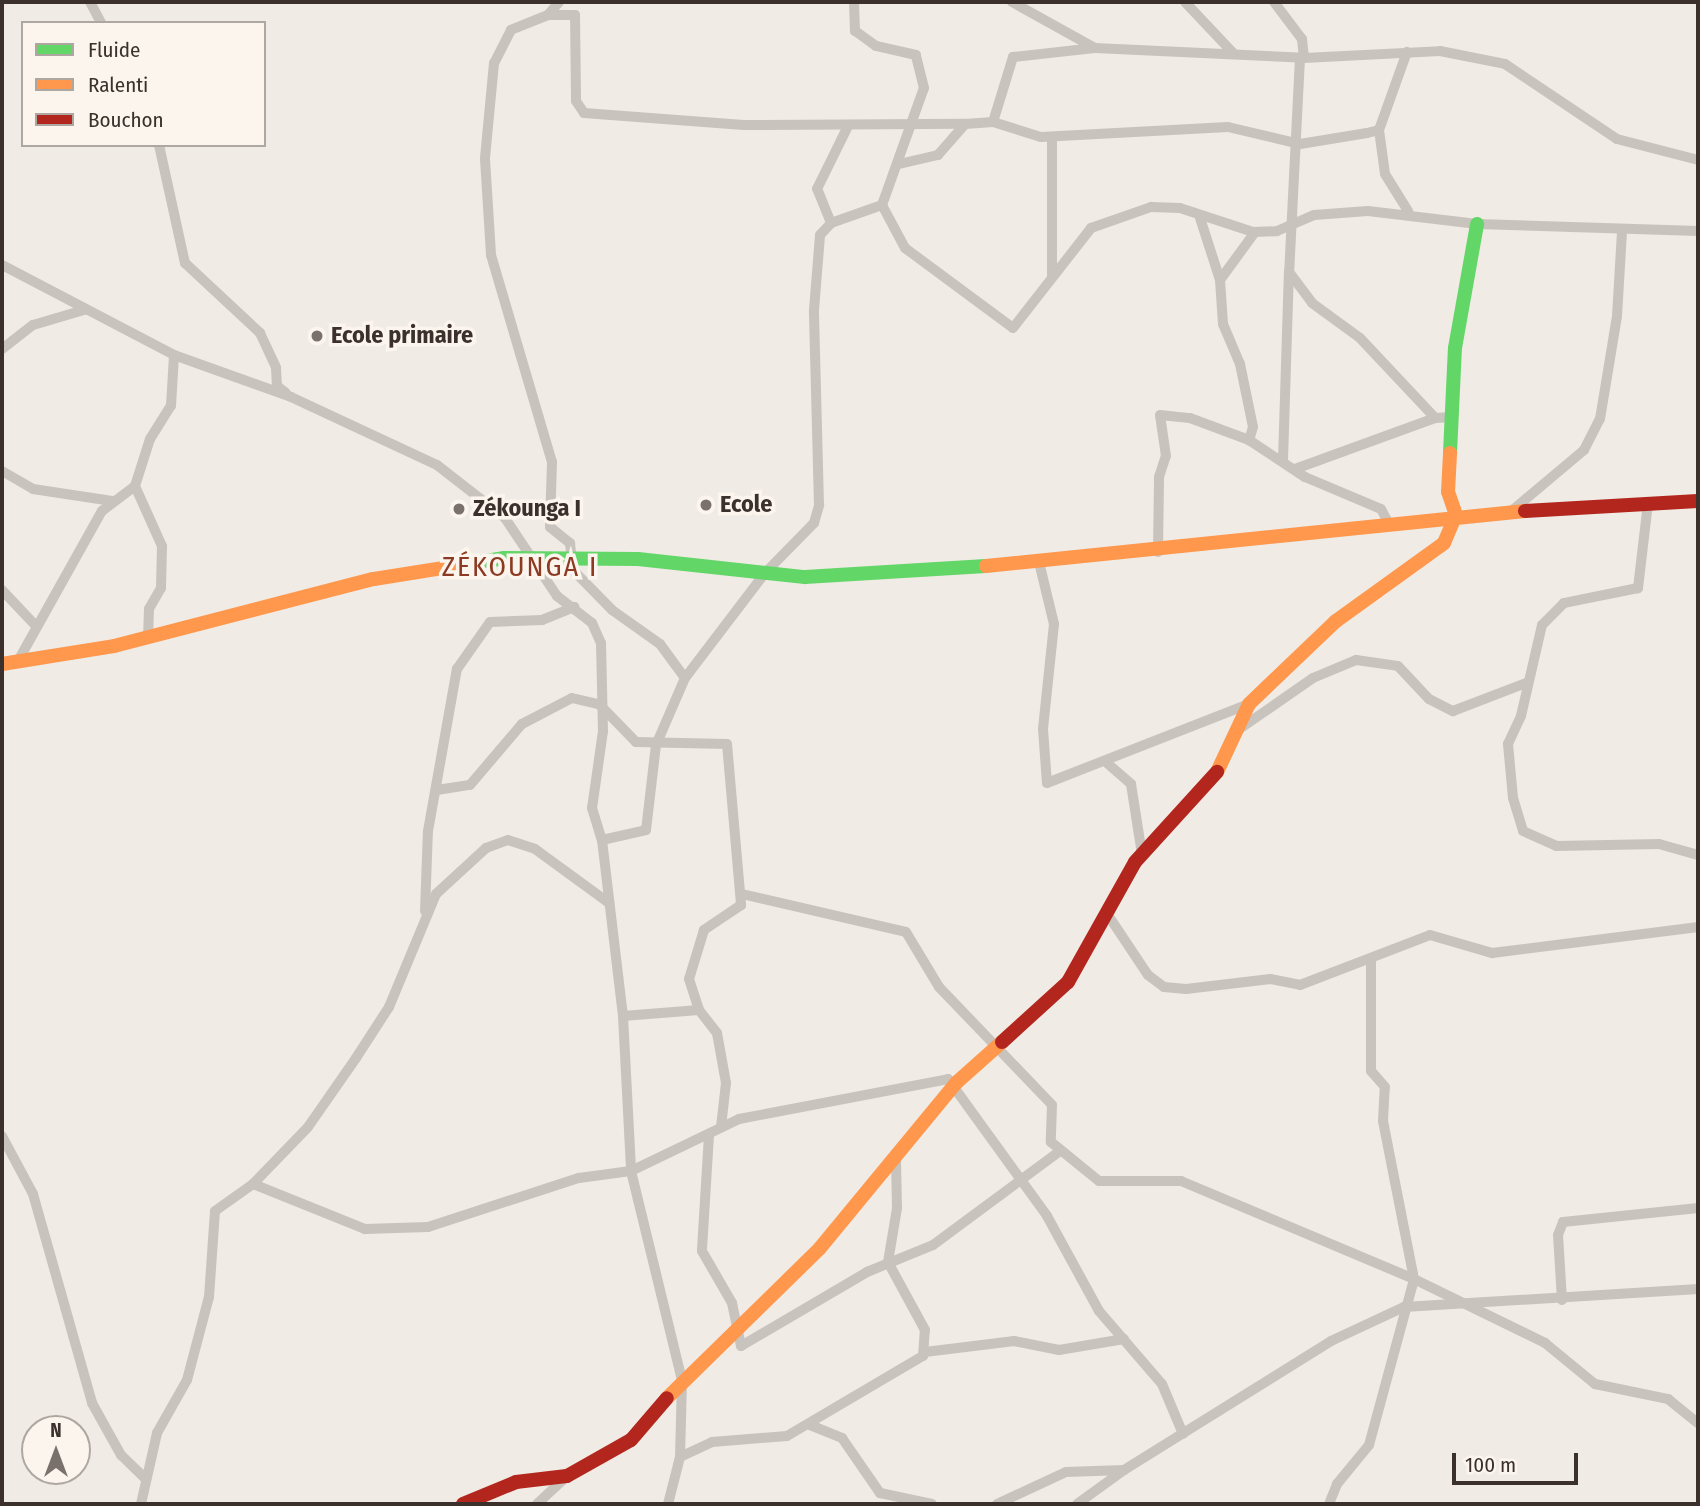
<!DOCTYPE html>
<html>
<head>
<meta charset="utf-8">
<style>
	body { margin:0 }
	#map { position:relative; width:1700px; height:1506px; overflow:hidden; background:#f0ebe5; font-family:"Fira Sans Condensed",sans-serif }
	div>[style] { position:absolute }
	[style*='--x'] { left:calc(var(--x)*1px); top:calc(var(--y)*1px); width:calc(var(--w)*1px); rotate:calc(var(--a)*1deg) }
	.street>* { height:10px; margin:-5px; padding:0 5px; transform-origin:5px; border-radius:5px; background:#c9c3be }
	.fast>* { height:14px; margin:-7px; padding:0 7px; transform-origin:7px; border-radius:7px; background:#63d668 }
	.slow>* { height:14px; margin:-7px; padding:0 7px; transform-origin:7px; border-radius:7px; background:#ff974d }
	.jam>* { height:14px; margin:-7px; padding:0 7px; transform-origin:7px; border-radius:7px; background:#b3261e }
	.dots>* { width:19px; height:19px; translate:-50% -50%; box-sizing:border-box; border:4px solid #fbf5ee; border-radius:50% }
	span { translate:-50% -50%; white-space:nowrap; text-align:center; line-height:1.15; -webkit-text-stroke:7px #fbf5ee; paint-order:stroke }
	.poi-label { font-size:24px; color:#3b302b; font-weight:700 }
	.left { translate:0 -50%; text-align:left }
	.quarter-label { font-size:28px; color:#8c3b22; letter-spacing:2px }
	.frame { position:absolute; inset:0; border:4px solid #3b302b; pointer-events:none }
	.legend { position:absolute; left:21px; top:21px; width:245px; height:126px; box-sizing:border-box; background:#fbf5ee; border:2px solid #aea6a0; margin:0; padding:9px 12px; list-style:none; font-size:21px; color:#3b302b }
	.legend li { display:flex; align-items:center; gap:14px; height:35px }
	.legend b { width:35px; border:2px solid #aea6a0 }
	.north { position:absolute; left:21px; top:1415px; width:70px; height:70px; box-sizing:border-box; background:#fbf5ee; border:2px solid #aea6a0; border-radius:50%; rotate:0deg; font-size:19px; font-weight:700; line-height:28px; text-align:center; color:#3b302b }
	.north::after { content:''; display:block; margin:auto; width:24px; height:32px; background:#7a716c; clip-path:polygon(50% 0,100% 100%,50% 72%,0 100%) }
	.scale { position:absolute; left:1452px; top:1453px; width:126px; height:32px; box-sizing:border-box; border:4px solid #3b302b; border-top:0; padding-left:9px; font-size:21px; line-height:24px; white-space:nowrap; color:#3b302b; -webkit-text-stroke:5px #fbf5ee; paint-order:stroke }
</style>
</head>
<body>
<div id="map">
	<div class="street">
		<i style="--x:90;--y:2;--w:24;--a:62"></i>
		<i style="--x:559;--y:2;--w:17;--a:130"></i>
		<i style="--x:548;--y:15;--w:40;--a:158"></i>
		<i style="--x:511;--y:30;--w:37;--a:117"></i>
		<i style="--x:494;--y:63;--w:96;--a:95.4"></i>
		<i style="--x:485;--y:159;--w:96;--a:86.4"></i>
		<i style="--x:491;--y:255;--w:216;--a:73.6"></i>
		<i style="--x:552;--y:462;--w:65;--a:91.8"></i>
		<i style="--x:550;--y:527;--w:26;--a:39"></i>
		<i style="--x:570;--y:543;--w:27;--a:84"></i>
		<i style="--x:573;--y:570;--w:56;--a:45.7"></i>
		<i style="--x:612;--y:610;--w:59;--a:35.3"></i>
		<i style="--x:660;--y:644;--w:42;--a:53.7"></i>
		<i style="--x:1012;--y:2;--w:95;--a:29"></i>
		<i style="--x:1185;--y:2;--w:70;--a:46.7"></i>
		<i style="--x:1274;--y:2;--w:46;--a:52.9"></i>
		<i style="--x:1302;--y:39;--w:19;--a:84"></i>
		<i style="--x:548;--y:15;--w:27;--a:0"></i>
		<i style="--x:575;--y:15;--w:86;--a:89.3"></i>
		<i style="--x:576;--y:101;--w:14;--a:56"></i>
		<i style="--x:584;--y:113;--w:160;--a:4.3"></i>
		<i style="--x:744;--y:125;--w:221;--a:-0.3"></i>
		<i style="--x:1300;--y:58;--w:214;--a:92.9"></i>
		<i style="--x:1289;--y:272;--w:39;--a:53"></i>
		<i style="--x:1312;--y:303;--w:59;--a:36.1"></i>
		<i style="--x:1360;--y:338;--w:110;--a:46.8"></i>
		<i style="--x:1435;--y:418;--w:18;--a:-3"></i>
		<i style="--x:993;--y:122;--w:50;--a:17.4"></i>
		<i style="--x:1041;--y:137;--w:187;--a:-3.1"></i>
		<i style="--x:1228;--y:127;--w:74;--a:13.3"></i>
		<i style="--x:1300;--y:144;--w:68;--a:-9.3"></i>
		<i style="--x:1367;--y:133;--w:12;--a:-14"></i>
		<i style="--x:1379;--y:130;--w:83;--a:-70.3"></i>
		<i style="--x:1379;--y:130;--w:44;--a:82.2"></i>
		<i style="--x:1385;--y:174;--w:44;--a:58.1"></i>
		<i style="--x:1052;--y:138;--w:139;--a:90"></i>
		<i style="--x:159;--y:145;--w:121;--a:77.6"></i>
		<i style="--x:185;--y:263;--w:103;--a:43"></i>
		<i style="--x:260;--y:333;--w:38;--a:65"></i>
		<i style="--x:276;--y:368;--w:18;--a:87"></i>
		<i style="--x:277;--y:386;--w:11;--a:38"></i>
		<i style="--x:899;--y:164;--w:40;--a:-13"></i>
		<i style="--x:938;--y:155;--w:41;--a:-48.9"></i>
		<i style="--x:965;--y:124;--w:28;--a:-4"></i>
		<i style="--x:993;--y:122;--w:68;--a:-72.9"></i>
		<i style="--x:1013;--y:57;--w:82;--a:-6.3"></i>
		<i style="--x:1095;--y:48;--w:209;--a:2.7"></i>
		<i style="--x:1304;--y:58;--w:136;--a:-2.9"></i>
		<i style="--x:1440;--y:51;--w:66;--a:11.3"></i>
		<i style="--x:1505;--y:64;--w:135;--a:33.8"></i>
		<i style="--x:1617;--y:139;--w:84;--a:14.5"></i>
		<i style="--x:882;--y:205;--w:49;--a:61.9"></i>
		<i style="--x:905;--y:248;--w:134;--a:36.5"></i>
		<i style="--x:1013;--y:328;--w:127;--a:-52"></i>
		<i style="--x:1091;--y:228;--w:64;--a:-19.3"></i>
		<i style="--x:1151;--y:207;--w:29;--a:2"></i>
		<i style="--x:1180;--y:208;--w:77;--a:18.2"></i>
		<i style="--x:1253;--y:232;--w:24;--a:-2"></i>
		<i style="--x:1277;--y:231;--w:40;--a:-23.4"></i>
		<i style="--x:1314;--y:215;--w:54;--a:-4.2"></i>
		<i style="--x:1368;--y:211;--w:110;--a:6.8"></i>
		<i style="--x:1477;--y:224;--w:221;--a:1.8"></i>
		<i style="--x:1200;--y:218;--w:65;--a:72.1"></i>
		<i style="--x:1220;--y:280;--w:44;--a:86.1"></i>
		<i style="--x:1223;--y:324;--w:43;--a:67"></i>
		<i style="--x:1240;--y:364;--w:64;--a:78.3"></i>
		<i style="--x:1253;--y:427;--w:14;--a:107"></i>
		<i style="--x:831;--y:223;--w:37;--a:-112"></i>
		<i style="--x:817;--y:189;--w:68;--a:-63.8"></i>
		<i style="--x:2;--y:265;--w:194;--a:27.6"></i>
		<i style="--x:174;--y:355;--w:124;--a:19.7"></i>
		<i style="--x:291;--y:397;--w:161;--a:25"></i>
		<i style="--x:437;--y:465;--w:86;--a:37.9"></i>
		<i style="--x:505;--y:518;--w:94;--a:56.3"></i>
		<i style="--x:557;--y:596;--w:44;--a:37.6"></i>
		<i style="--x:592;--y:623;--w:22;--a:66"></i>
		<i style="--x:601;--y:643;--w:88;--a:88.7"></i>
		<i style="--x:603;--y:731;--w:78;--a:98.1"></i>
		<i style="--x:592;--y:808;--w:34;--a:73"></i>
		<i style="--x:602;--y:840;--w:177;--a:83.2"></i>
		<i style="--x:623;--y:1016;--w:155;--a:87"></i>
		<i style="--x:631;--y:1171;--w:216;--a:76.3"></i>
		<i style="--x:682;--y:1381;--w:76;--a:91.5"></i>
		<i style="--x:680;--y:1457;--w:49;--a:104.3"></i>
		<i style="--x:1220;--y:280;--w:59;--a:-53.9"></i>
		<i style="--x:2;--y:349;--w:39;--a:-38"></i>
		<i style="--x:33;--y:325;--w:53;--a:-16.4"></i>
		<i style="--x:1283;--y:460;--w:188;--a:-88.2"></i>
		<i style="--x:1295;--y:469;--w:149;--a:-20"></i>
		<i style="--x:2;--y:471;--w:36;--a:30"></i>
		<i style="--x:33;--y:489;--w:80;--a:8.6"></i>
		<i style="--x:135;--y:486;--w:66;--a:65.8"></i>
		<i style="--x:162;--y:546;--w:42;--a:91.4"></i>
		<i style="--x:161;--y:588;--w:24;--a:120"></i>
		<i style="--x:149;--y:609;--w:29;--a:92"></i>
		<i style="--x:1648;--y:503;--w:86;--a:96.7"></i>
		<i style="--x:1638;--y:588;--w:76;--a:168.5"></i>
		<i style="--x:1564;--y:603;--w:31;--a:135"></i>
		<i style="--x:1542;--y:625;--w:93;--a:103"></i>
		<i style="--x:1521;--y:716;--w:31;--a:115"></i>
		<i style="--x:1508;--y:744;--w:54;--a:84.7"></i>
		<i style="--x:1513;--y:798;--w:34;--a:73"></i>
		<i style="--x:1523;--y:831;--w:36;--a:24"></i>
		<i style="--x:1556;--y:846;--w:103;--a:-1.1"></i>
		<i style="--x:1659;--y:844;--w:41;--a:15.8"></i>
		<i style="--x:1509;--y:513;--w:98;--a:-40"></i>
		<i style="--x:1584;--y:450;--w:35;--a:-63"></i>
		<i style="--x:1600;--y:419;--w:104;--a:-80.6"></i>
		<i style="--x:1617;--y:316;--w:85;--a:-86.6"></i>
		<i style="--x:1158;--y:552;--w:75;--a:-89.2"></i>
		<i style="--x:1159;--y:477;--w:22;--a:-72"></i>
		<i style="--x:1166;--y:456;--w:41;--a:-98.3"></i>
		<i style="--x:1160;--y:415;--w:30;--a:6"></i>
		<i style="--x:1190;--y:418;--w:63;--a:20.4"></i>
		<i style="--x:1249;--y:440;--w:67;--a:33.5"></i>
		<i style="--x:1305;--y:477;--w:82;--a:22.8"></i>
		<i style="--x:1381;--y:509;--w:17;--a:62"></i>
		<i style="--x:1039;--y:562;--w:64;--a:76.4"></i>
		<i style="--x:1054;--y:624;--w:106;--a:96"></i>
		<i style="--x:1043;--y:729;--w:54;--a:85.8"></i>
		<i style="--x:1047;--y:783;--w:217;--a:-21.4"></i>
		<i style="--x:2;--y:590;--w:50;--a:46.6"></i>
		<i style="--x:18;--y:661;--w:172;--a:-60.8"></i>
		<i style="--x:102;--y:511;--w:41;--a:-37.1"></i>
		<i style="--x:135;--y:486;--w:49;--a:-72.3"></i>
		<i style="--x:150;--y:439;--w:39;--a:-58"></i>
		<i style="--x:171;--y:406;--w:51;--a:-86.6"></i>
		<i style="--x:1238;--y:730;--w:91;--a:-34.7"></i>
		<i style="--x:1313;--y:678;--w:47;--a:-22.7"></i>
		<i style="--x:1356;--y:660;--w:42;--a:8.1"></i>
		<i style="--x:1398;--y:666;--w:45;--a:46.8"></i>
		<i style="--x:1429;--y:699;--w:27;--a:27"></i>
		<i style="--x:1453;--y:711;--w:78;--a:-21"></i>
		<i style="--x:1107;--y:763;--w:32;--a:41"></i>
		<i style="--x:1131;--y:784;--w:71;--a:81.1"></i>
		<i style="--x:437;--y:790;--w:33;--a:-9"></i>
		<i style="--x:470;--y:785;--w:80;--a:-49.6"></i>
		<i style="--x:522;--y:724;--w:56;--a:-27.5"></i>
		<i style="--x:572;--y:698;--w:28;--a:13"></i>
		<i style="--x:599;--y:704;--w:53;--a:45.8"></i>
		<i style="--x:636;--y:742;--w:91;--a:1.3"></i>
		<i style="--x:727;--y:744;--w:162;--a:85"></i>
		<i style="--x:741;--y:905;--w:45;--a:146"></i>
		<i style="--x:704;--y:930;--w:51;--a:107"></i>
		<i style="--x:689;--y:979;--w:33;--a:72"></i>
		<i style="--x:699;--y:1010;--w:29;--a:52"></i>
		<i style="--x:717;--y:1033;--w:51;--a:79.8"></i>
		<i style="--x:726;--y:1083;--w:44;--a:96.5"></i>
		<i style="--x:602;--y:840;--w:45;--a:-12.8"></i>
		<i style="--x:646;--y:830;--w:86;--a:-83.3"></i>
		<i style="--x:656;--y:745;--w:73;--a:-66.6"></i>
		<i style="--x:685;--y:678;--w:132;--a:-52.7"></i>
		<i style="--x:765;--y:573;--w:70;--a:-45.6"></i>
		<i style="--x:814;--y:523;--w:19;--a:-74"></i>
		<i style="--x:819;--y:505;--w:195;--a:-91.5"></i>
		<i style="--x:814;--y:310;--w:75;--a:-85.4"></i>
		<i style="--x:820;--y:235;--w:16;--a:-47"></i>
		<i style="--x:831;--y:223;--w:54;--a:-19.4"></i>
		<i style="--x:882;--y:205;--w:124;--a:-70.3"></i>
		<i style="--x:924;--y:88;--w:34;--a:-104"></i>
		<i style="--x:916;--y:55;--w:41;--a:-167.3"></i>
		<i style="--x:876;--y:46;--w:26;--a:-144"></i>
		<i style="--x:855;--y:31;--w:29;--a:-92"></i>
		<i style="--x:742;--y:894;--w:168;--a:13"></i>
		<i style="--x:906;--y:932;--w:64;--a:59"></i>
		<i style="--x:939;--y:987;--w:163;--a:46.2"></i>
		<i style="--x:1052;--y:1105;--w:37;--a:92"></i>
		<i style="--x:1051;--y:1142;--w:62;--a:39.1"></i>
		<i style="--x:1099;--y:1181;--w:82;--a:0"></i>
		<i style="--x:1181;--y:1181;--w:253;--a:22.8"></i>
		<i style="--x:1414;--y:1279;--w:146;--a:26"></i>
		<i style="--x:1545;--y:1343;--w:65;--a:39.4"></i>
		<i style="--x:1595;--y:1384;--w:75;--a:11.6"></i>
		<i style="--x:1668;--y:1399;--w:38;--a:39"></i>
		<i style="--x:425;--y:911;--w:80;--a:-87.9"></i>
		<i style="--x:428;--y:831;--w:165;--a:-79.9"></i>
		<i style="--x:457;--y:669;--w:57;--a:-54.9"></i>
		<i style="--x:490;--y:622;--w:52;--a:-2.2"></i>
		<i style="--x:542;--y:620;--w:35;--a:-22"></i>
		<i style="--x:1108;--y:915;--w:72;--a:56.3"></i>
		<i style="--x:1148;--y:975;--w:20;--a:37"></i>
		<i style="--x:1164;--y:987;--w:22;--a:5"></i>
		<i style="--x:1186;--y:989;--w:85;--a:-6.8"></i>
		<i style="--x:1270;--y:979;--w:31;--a:11"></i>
		<i style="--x:1300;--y:985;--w:139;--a:-21"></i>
		<i style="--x:1430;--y:935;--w:65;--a:16.2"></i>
		<i style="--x:1492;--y:953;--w:208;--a:-7.2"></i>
		<i style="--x:623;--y:1016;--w:76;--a:-4.5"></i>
		<i style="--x:709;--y:1135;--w:116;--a:93.5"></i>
		<i style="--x:702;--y:1251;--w:60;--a:60"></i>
		<i style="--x:732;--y:1303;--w:44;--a:78.2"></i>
		<i style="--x:741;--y:1346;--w:146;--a:-30.4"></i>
		<i style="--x:867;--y:1272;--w:71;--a:-22.2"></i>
		<i style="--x:933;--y:1245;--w:158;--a:-36.5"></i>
		<i style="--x:2;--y:1136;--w:66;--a:61.9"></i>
		<i style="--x:33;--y:1194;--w:217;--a:74.2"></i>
		<i style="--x:92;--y:1403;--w:60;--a:60.9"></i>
		<i style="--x:121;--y:1455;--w:35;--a:44"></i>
		<i style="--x:253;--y:1184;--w:121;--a:21.9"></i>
		<i style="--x:365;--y:1229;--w:63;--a:-1.8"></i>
		<i style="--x:428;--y:1227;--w:159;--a:-18"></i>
		<i style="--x:579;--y:1178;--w:52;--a:-7.7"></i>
		<i style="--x:631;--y:1171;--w:120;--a:-25.7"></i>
		<i style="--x:739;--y:1119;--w:213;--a:-10.8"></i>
		<i style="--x:948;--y:1079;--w:169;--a:54.1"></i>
		<i style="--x:1047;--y:1216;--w:108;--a:61.3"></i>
		<i style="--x:1099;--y:1311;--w:96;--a:49.2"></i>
		<i style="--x:1162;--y:1384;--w:54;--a:67.2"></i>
		<i style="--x:1562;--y:1300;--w:65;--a:-93.5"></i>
		<i style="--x:1558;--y:1235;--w:14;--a:-69"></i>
		<i style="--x:1563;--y:1222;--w:136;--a:-5.9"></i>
		<i style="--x:925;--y:1352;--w:90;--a:-7"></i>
		<i style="--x:1014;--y:1341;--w:46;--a:11.3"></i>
		<i style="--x:1059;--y:1350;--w:66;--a:-9.6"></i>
		<i style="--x:810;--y:1425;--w:35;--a:22"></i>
		<i style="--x:842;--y:1438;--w:67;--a:55.4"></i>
		<i style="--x:880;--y:1493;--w:53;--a:11.9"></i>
		<i style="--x:680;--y:1457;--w:35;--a:-25"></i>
		<i style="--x:712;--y:1442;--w:75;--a:-4.6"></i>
		<i style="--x:787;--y:1436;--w:158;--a:-30.5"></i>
		<i style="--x:923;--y:1356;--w:26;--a:-86"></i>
		<i style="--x:925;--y:1330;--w:77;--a:-118.6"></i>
		<i style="--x:888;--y:1262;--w:55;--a:-80.5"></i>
		<i style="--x:897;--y:1208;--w:49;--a:-91.2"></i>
		<i style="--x:141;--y:1504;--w:73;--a:-77.3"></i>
		<i style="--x:157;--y:1433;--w:61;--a:-60.5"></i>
		<i style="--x:187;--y:1380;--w:86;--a:-75.2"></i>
		<i style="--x:209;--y:1297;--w:86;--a:-86"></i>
		<i style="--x:215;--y:1211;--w:47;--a:-35.4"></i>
		<i style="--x:253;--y:1184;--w:79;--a:-46"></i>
		<i style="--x:308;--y:1127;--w:84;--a:-55.2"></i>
		<i style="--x:356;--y:1058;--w:61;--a:-57.1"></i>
		<i style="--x:389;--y:1007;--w:122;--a:-67.4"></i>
		<i style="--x:436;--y:894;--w:68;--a:-42.6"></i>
		<i style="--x:486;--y:848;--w:23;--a:-20"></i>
		<i style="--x:508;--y:840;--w:28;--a:18"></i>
		<i style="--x:535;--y:849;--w:92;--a:36.1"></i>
		<i style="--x:537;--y:1504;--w:41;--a:-43"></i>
		<i style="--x:997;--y:1504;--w:76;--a:-24.9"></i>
		<i style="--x:1066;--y:1472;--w:58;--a:-2"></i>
		<i style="--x:1124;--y:1470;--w:244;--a:-31.9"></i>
		<i style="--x:1331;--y:1341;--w:81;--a:-25"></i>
		<i style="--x:1404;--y:1307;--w:295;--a:-3.5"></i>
		<i style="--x:1077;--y:1504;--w:58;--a:-35.9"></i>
		<i style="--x:1329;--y:1504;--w:22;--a:-68"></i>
		<i style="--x:1337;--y:1484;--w:50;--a:-50.6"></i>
		<i style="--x:1369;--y:1445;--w:172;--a:-74.8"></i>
		<i style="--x:1414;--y:1279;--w:161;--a:-101.1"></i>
		<i style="--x:1383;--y:1121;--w:34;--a:-87"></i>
		<i style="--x:1385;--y:1087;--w:21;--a:-131"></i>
		<i style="--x:1371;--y:1071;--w:109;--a:-90"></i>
	</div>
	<div class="fast">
		<i style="--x:1450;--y:453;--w:105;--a:-87.3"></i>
		<i style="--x:1455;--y:348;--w:126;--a:-79.9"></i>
		<i style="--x:461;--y:565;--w:44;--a:-9.2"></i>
		<i style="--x:504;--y:558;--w:134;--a:0.4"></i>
		<i style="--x:638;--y:559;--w:168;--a:6.2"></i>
		<i style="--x:805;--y:577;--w:181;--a:-3.5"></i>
	</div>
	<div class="slow">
		<i style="--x:986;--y:566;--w:542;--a:-5.83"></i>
		<i style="--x:2;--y:664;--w:113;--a:-9.1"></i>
		<i style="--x:114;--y:646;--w:268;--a:-14.5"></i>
		<i style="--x:374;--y:579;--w:88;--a:-9.1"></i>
		<i style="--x:1217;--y:772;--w:75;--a:-64.8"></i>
		<i style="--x:1249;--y:704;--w:120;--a:-43.7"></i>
		<i style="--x:1336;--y:621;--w:133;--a:-35.8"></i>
		<i style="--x:1444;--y:543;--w:30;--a:-67"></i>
		<i style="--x:1456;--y:515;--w:24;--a:-109"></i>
		<i style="--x:1448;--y:492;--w:39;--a:-87"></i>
		<i style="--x:667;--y:1398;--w:214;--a:-44.4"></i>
		<i style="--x:820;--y:1248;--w:214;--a:-50.5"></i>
		<i style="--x:956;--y:1083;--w:62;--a:-41.7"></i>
	</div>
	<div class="jam">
		<i style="--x:1525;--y:511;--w:173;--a:-3.3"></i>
		<i style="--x:1002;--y:1042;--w:89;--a:-42.3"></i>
		<i style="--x:1068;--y:982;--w:137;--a:-60.8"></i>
		<i style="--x:1135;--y:862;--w:122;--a:-47.7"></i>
		<i style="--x:463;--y:1504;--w:57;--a:-22.5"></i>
		<i style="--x:516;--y:1482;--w:51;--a:-6.7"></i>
		<i style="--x:567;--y:1476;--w:73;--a:-29.4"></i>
		<i style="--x:631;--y:1440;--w:55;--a:-49.4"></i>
	</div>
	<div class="dots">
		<i style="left:317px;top:336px;background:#7a716c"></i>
		<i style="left:706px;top:505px;background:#7a716c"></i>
		<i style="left:459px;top:509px;background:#7a716c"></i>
	</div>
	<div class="poi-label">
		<span class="left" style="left:331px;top:336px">Ecole primaire</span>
		<span class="left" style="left:720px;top:505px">Ecole</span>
		<span class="left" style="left:473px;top:509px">Zékounga I</span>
	</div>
	<div class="quarter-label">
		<span style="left:520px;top:567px">ZÉKOUNGA I</span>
	</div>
	<div class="frame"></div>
	<ul class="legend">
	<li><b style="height:9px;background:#63d668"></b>Fluide</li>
	<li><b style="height:9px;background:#ff974d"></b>Ralenti</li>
	<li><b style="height:9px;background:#b3261e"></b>Bouchon</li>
	</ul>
	<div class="north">N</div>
	<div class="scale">100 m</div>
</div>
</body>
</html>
